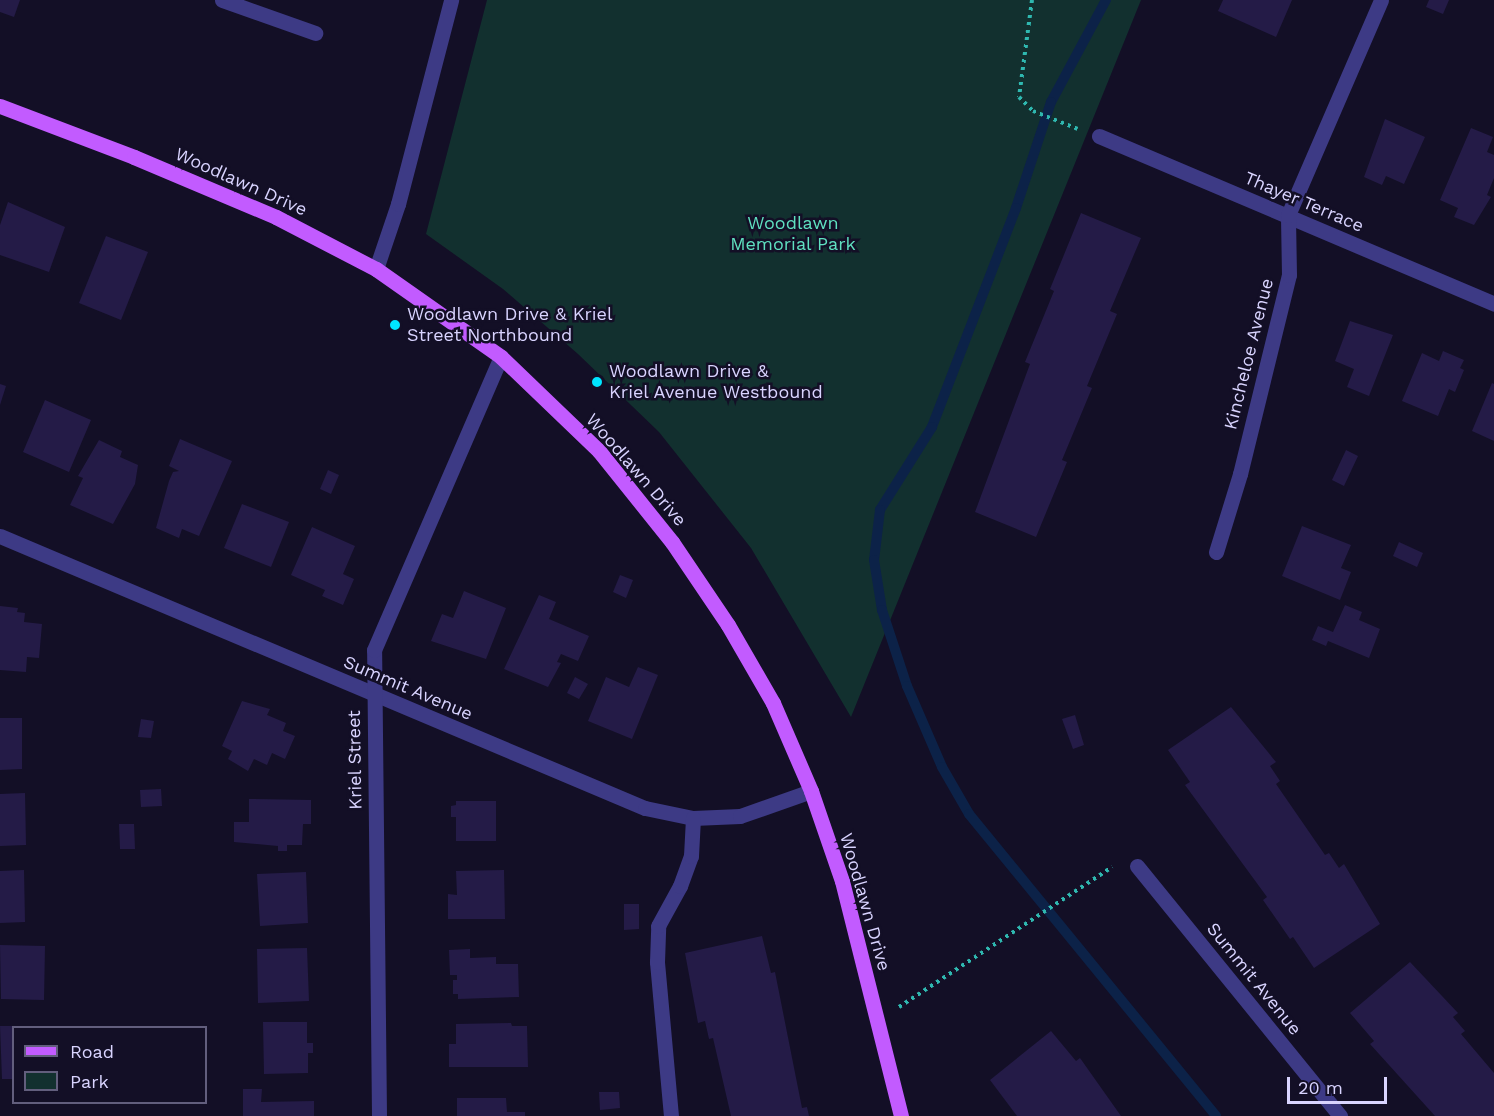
<!DOCTYPE html>
<html>
<head>
<meta charset="utf-8">
<style>
	body { margin:0 }
	#map { position:relative; width:1494px; height:1116px; overflow:hidden; background:#130f26; font-family:"Work Sans",sans-serif }
	div>[style] { position:absolute }
	[style*='--x'] { left:calc(var(--x)*1px); top:calc(var(--y)*1px); width:calc(var(--w)*1px); rotate:calc(var(--a)*1deg) }
	.green>* { inset:0; background:#12302f }
	.stream>* { height:10px; margin:-5px; padding:0 5px; transform-origin:5px; border-radius:5px; background:#0c2248 }
	.building>* { inset:0; background:#241b47 }
	.path>* { height:4px; margin-top:-2px; transform-origin:0; background:repeating-linear-gradient(90deg,#2fb8b0 0 3px,transparent 0 7.5px) }
	.minor>* { height:15px; margin:-7.5px; padding:0 7.5px; transform-origin:7.5px; border-radius:7.5px; background:#3d3a85 }
	.major>* { height:15px; margin:-7.5px; padding:0 7.5px; transform-origin:7.5px; border-radius:7.5px; background:#c25bff }
	.dots>* { width:16px; height:16px; translate:-50% -50%; box-sizing:border-box; border:3px solid #130f26; border-radius:50% }
	span { translate:-50% -50%; white-space:nowrap; text-align:center; line-height:1.15; -webkit-text-stroke:5px #130f26; paint-order:stroke }
	.street-label { font-size:18px; color:#d9d4ff }
	.park-label { font-size:18px; color:#5fe0c0 }
	.poi-label { font-size:18px; color:#d9d4ff }
	.left { translate:0 -50%; text-align:left }
	.legend { position:absolute; left:12px; top:1026px; width:195px; height:78px; box-sizing:border-box; background:#130f26; border:2px solid #625e7d; margin:0; padding:8px 10px; list-style:none; font-size:18px; color:#d9d4ff }
	.legend li { display:flex; align-items:center; gap:12px; height:30px }
	.legend b { width:30px; border:2px solid #625e7d }
	.scale { position:absolute; left:1287px; top:1077px; width:100px; height:27px; box-sizing:border-box; border:3px solid #d9d4ff; border-top:0; padding-left:8px; font-size:18px; line-height:21px; white-space:nowrap; color:#d9d4ff; -webkit-text-stroke:4px #130f26; paint-order:stroke }
</style>
</head>
<body>
<div id="map">
	<div class="green">
		<i style="clip-path:polygon(487px 0,1141px 0,851px 717px,751px 548px,659px 432px,578px 354px,503px 289px,426px 234px)"></i>
	</div>
	<div class="stream">
		<i style="--x:1106;--y:0;--w:116;--a:118.3"></i>
		<i style="--x:1051;--y:102;--w:112;--a:108.3"></i>
		<i style="--x:1016;--y:208;--w:235;--a:111"></i>
		<i style="--x:932;--y:427;--w:98;--a:122.1"></i>
		<i style="--x:880;--y:510;--w:50;--a:96.8"></i>
		<i style="--x:874;--y:560;--w:51;--a:80.9"></i>
		<i style="--x:882;--y:610;--w:80;--a:71.8"></i>
		<i style="--x:907;--y:686;--w:88;--a:66.6"></i>
		<i style="--x:942;--y:767;--w:54;--a:60.1"></i>
		<i style="--x:969;--y:814;--w:390;--a:50.7"></i>
	</div>
	<div class="building">
		<i style="clip-path:polygon(0 0,20px 0,14px 17px,0 12px)"></i>
		<i style="clip-path:polygon(1223px 0,1292px 0,1276px 37px,1218px 11px)"></i>
		<i style="clip-path:polygon(1429px 0,1449px 0,1443px 14px,1426px 7px)"></i>
		<i style="clip-path:polygon(1385px 119px,1425px 137px,1404px 184px,1386px 176px,1382px 185px,1364px 177px)"></i>
		<i style="clip-path:polygon(1471px 128px,1493px 137px,1487px 152px,1494px 155px,1494px 178px,1487px 195px,1491px 197px,1474px 225px,1454px 217px,1458px 208px,1440px 200px)"></i>
		<i style="clip-path:polygon(8px 202px,65px 227px,49px 272px,0 255px,0 225px)"></i>
		<i style="clip-path:polygon(1081px 213px,1141px 238px,1110px 311px,1117px 314px,1087px 386px,1092px 388px,1062px 460px,1067px 462px,1036px 537px,975px 512px,1030px 364px,1025px 362px,1054px 291px,1050px 289px)"></i>
		<i style="clip-path:polygon(106px 236px,148px 252px,121px 320px,79px 303px)"></i>
		<i style="clip-path:polygon(1350px 321px,1393px 335px,1369px 396px,1347px 387px,1354px 369px,1335px 361px)"></i>
		<i style="clip-path:polygon(1443px 351px,1464px 360px,1460px 368px,1464px 370px,1455px 392px,1449px 389px,1438px 416px,1402px 401px,1422px 353px,1439px 361px)"></i>
		<i style="clip-path:polygon(1492px 383px,1494px 384px,1494px 441px,1472px 431px)"></i>
		<i style="clip-path:polygon(0 384px,6px 386px,0 405px)"></i>
		<i style="clip-path:polygon(45px 400px,91px 420px,69px 472px,23px 452px)"></i>
		<i style="clip-path:polygon(180px 439px,232px 461px,199px 536px,182px 529px,179px 538px,156px 528px,169px 481px,173px 472px,179px 471px,169px 466px)"></i>
		<i style="clip-path:polygon(99px 440px,122px 451px,120px 457px,138px 465px,135px 484px,113px 524px,70px 505px,83px 478px,78px 476px)"></i>
		<i style="clip-path:polygon(1346px 450px,1358px 456px,1344px 486px,1332px 480px)"></i>
		<i style="clip-path:polygon(328px 470px,339px 475px,331px 494px,320px 489px)"></i>
		<i style="clip-path:polygon(242px 504px,289px 522px,271px 567px,224px 548px)"></i>
		<i style="clip-path:polygon(1302px 526px,1351px 545px,1341px 568px,1351px 572px,1340px 600px,1282px 576px)"></i>
		<i style="clip-path:polygon(312px 527px,355px 546px,343px 574px,354px 579px,343px 605px,322px 596px,325px 590px,291px 575px)"></i>
		<i style="clip-path:polygon(1399px 542px,1423px 553px,1417px 567px,1393px 556px)"></i>
		<i style="clip-path:polygon(620px 575px,633px 580px,626px 598px,613px 592px)"></i>
		<i style="clip-path:polygon(464px 591px,506px 608px,486px 659px,431px 641px,442px 614px,453px 618px)"></i>
		<i style="clip-path:polygon(539px 595px,556px 602px,549px 619px,589px 636px,578px 661px,561px 654px,557px 662px,561px 663px,548px 687px,504px 669px)"></i>
		<i style="clip-path:polygon(1345px 605px,1362px 612px,1359px 620px,1380px 629px,1369px 658px,1328px 641px,1326px 646px,1312px 640px,1318px 626px,1333px 632px)"></i>
		<i style="clip-path:polygon(0 606px,18px 608px,17px 612px,25px 613px,24px 622px,42px 624px,39px 658px,27px 657px,26px 672px,0 670px)"></i>
		<i style="clip-path:polygon(638px 667px,658px 675px,632px 739px,588px 721px,606px 677px,629px 687px)"></i>
		<i style="clip-path:polygon(575px 677px,588px 684px,579px 699px,567px 693px)"></i>
		<i style="clip-path:polygon(242px 701px,270px 709px,267px 715px,286px 723px,283px 731px,295px 736px,285px 759px,272px 753px,267px 765px,254px 759px,248px 771px,228px 759px,232px 751px,222px 746px)"></i>
		<i style="clip-path:polygon(1231px 707px,1276px 762px,1270px 766px,1280px 781px,1276px 784px,1325px 855px,1329px 853px,1339px 868px,1344px 864px,1380px 924px,1314px 968px,1293px 937px,1290px 939px,1263px 900px,1267px 897px,1185px 785px,1190px 782px,1168px 750px)"></i>
		<i style="clip-path:polygon(1075px 715px,1084px 745px,1073px 749px,1062px 719px)"></i>
		<i style="clip-path:polygon(0 718px,22px 718px,22px 769px,0 770px)"></i>
		<i style="clip-path:polygon(141px 719px,154px 721px,151px 738px,138px 737px)"></i>
		<i style="clip-path:polygon(161px 789px,162px 806px,141px 807px,140px 790px)"></i>
		<i style="clip-path:polygon(25px 793px,26px 845px,0 846px,0 794px)"></i>
		<i style="clip-path:polygon(249px 799px,311px 800px,311px 824px,303px 824px,302px 845px,287px 845px,287px 851px,278px 851px,278px 846px,234px 842px,234px 822px,249px 822px)"></i>
		<i style="clip-path:polygon(456px 801px,496px 801px,496px 841px,456px 841px,456px 817px,451px 817px,451px 806px,456px 805px)"></i>
		<i style="clip-path:polygon(119px 824px,134px 824px,135px 849px,120px 849px)"></i>
		<i style="clip-path:polygon(24px 870px,25px 922px,0 923px,0 871px)"></i>
		<i style="clip-path:polygon(504px 870px,505px 919px,448px 919px,448px 894px,457px 895px,456px 871px)"></i>
		<i style="clip-path:polygon(306px 872px,308px 923px,260px 926px,257px 874px)"></i>
		<i style="clip-path:polygon(624px 904px,639px 904px,639px 929px,624px 930px)"></i>
		<i style="clip-path:polygon(762px 936px,771px 973px,775px 972px,802px 1108px,807px 1107px,809px 1116px,731px 1116px,713px 1038px,709px 1039px,705px 1021px,698px 1023px,685px 953px)"></i>
		<i style="clip-path:polygon(0 945px,45px 946px,44px 1000px,1px 999px)"></i>
		<i style="clip-path:polygon(307px 948px,309px 1001px,258px 1003px,257px 949px)"></i>
		<i style="clip-path:polygon(470px 949px,470px 958px,496px 957px,496px 964px,518px 964px,519px 997px,458px 999px,458px 994px,453px 994px,453px 980px,457px 980px,457px 975px,450px 975px,449px 950px)"></i>
		<i style="clip-path:polygon(1410px 962px,1458px 1013px,1453px 1017px,1465px 1031px,1461px 1034px,1494px 1073px,1494px 1116px,1435px 1116px,1370px 1044px,1374px 1041px,1350px 1013px)"></i>
		<i style="clip-path:polygon(263px 1022px,307px 1022px,307px 1043px,313px 1043px,313px 1053px,308px 1053px,308px 1073px,264px 1074px)"></i>
		<i style="clip-path:polygon(511px 1023px,512px 1026px,527px 1026px,528px 1067px,449px 1067px,449px 1044px,456px 1044px,456px 1024px)"></i>
		<i style="clip-path:polygon(0 1026px,14px 1026px,14px 1079px,2px 1079px)"></i>
		<i style="clip-path:polygon(1051px 1031px,1076px 1061px,1080px 1058px,1121px 1116px,1017px 1116px,990px 1080px)"></i>
		<i style="clip-path:polygon(243px 1089px,262px 1089px,261px 1102px,314px 1101px,314px 1116px,243px 1116px)"></i>
		<i style="clip-path:polygon(599px 1092px,619px 1092px,620px 1108px,600px 1110px)"></i>
		<i style="clip-path:polygon(457px 1098px,506px 1098px,507px 1112px,525px 1112px,525px 1116px,457px 1116px)"></i>
	</div>
	<div class="path">
		<i style="--x:1032;--y:0;--w:98;--a:97.6"></i>
		<i style="--x:1019;--y:97;--w:20;--a:45"></i>
		<i style="--x:1033;--y:111;--w:48;--a:21.8"></i>
		<i style="--x:899;--y:1007;--w:255;--a:-33.3"></i>
	</div>
	<div class="minor">
		<i style="--x:222;--y:0;--w:99;--a:19.5"></i>
		<i style="--x:1099;--y:136;--w:429;--a:23"></i>
		<i style="--x:376;--y:269;--w:69;--a:-71.3"></i>
		<i style="--x:398;--y:204;--w:211;--a:-75.4"></i>
		<i style="--x:0;--y:536;--w:700;--a:22.87"></i>
		<i style="--x:645;--y:808;--w:49;--a:11.8"></i>
		<i style="--x:693;--y:818;--w:47;--a:-2.4"></i>
		<i style="--x:740;--y:816;--w:75;--a:-19.4"></i>
		<i style="--x:1216;--y:552;--w:82;--a:-72.9"></i>
		<i style="--x:1240;--y:474;--w:205;--a:-76.2"></i>
		<i style="--x:1289;--y:275;--w:60;--a:-91"></i>
		<i style="--x:1288;--y:215;--w:234;--a:-66.6"></i>
		<i style="--x:1137;--y:866;--w:322;--a:50.9"></i>
		<i style="--x:379;--y:1116;--w:466;--a:-90.6"></i>
		<i style="--x:374;--y:650;--w:319;--a:-66.6"></i>
		<i style="--x:671;--y:1116;--w:155;--a:-95.2"></i>
		<i style="--x:657;--y:962;--w:36;--a:-88"></i>
		<i style="--x:658;--y:926;--w:46;--a:-61.2"></i>
		<i style="--x:680;--y:886;--w:32;--a:-70"></i>
		<i style="--x:691;--y:856;--w:38;--a:-87"></i>
	</div>
	<div class="major">
		<i style="--x:0;--y:106;--w:143;--a:20.8"></i>
		<i style="--x:134;--y:157;--w:154;--a:22.9"></i>
		<i style="--x:276;--y:217;--w:113;--a:27.5"></i>
		<i style="--x:376;--y:269;--w:153;--a:35.1"></i>
		<i style="--x:501;--y:357;--w:136;--a:43.8"></i>
		<i style="--x:599;--y:451;--w:117;--a:51.3"></i>
		<i style="--x:672;--y:542;--w:100;--a:56"></i>
		<i style="--x:728;--y:625;--w:90;--a:60"></i>
		<i style="--x:773;--y:703;--w:96;--a:66.6"></i>
		<i style="--x:811;--y:791;--w:95;--a:71"></i>
		<i style="--x:842;--y:881;--w:242;--a:75.9"></i>
	</div>
	<div class="dots">
		<i style="left:395px;top:325px;background:#00e5ff"></i>
		<i style="left:597px;top:382px;background:#00e5ff"></i>
	</div>
	<div class="street-label">
		<span style="left:241px;top:182px;rotate:24deg">Woodlawn Drive</span>
		<span style="left:1304px;top:202px;rotate:23deg">Thayer Terrace</span>
		<span style="left:1249px;top:354px;rotate:-76deg">Kincheloe Avenue</span>
		<span style="left:636px;top:470px;rotate:49deg">Woodlawn Drive</span>
		<span style="left:408px;top:688px;rotate:23deg">Summit Avenue</span>
		<span style="left:355px;top:760px;rotate:-91deg">Kriel Street</span>
		<span style="left:865px;top:902px;rotate:74deg">Woodlawn Drive</span>
		<span style="left:1254px;top:979px;rotate:51deg">Summit Avenue</span>
	</div>
	<div class="park-label">
		<span style="left:793px;top:234px">Woodlawn<br>Memorial Park</span>
	</div>
	<div class="poi-label">
		<span class="left" style="left:407px;top:325px">Woodlawn Drive &amp; Kriel<br>Street Northbound</span>
		<span class="left" style="left:609px;top:382px">Woodlawn Drive &amp;<br>Kriel Avenue Westbound</span>
	</div>
	<ul class="legend">
	<li><b style="height:8px;background:#c25bff"></b>Road</li>
	<li><b style="height:16px;background:#12302f"></b>Park</li>
	</ul>
	<div class="scale">20 m</div>
</div>
</body>
</html>
